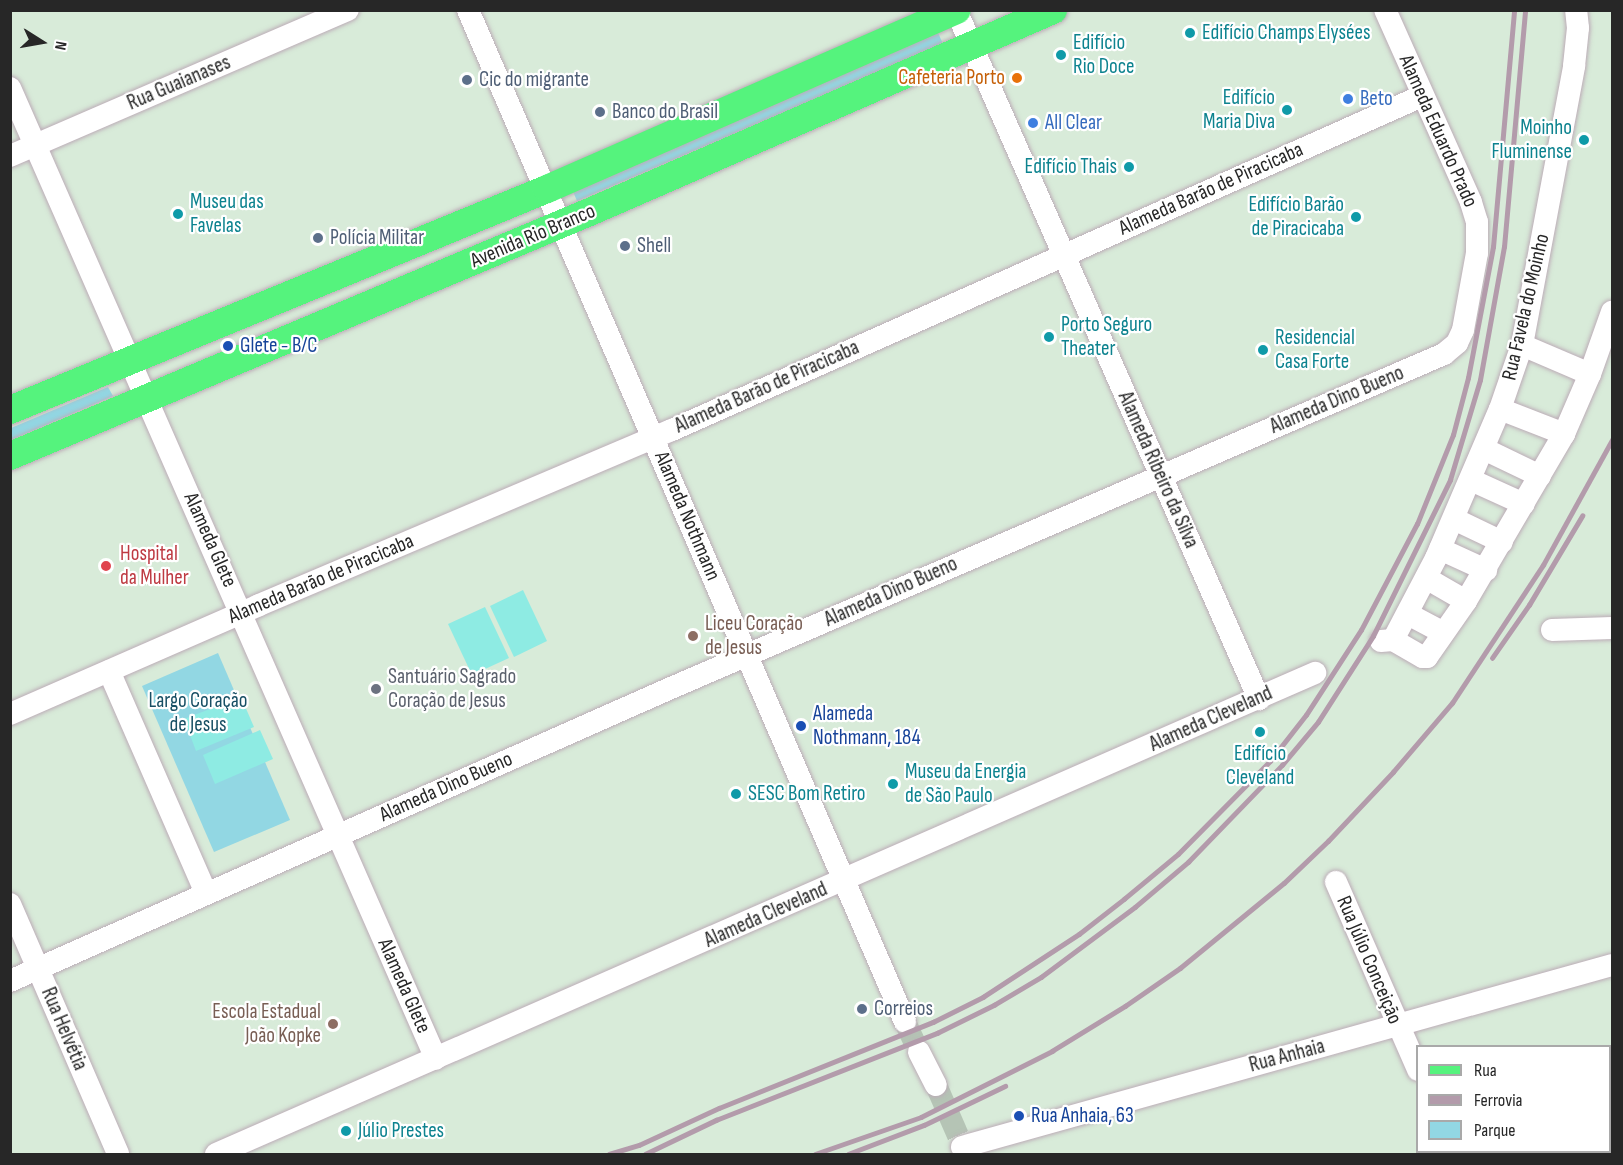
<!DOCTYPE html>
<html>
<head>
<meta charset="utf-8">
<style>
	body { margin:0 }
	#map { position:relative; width:1623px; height:1165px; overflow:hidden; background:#d8ebd9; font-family:"Sofia Sans Condensed",sans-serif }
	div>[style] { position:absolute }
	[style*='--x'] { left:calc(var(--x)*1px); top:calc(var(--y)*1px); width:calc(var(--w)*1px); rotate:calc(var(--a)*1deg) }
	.green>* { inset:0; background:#92d7e3 }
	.pitch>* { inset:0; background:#8eebe3 }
	.minor-tunnel>* { height:22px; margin-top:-11px; transform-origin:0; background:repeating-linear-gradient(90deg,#b5c4b5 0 22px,transparent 0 33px) }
	.roads { filter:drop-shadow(0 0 2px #bcacb7) drop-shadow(0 0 2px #bcacb7) }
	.minor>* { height:22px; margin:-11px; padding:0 11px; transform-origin:11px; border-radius:11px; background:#fff }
	.major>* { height:28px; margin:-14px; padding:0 14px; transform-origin:14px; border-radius:14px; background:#55f37d }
	.rail>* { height:4.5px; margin:-2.25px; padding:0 2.25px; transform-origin:2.25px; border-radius:2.25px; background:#b39bab }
	.dots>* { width:16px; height:16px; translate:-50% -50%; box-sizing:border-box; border:3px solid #fff; border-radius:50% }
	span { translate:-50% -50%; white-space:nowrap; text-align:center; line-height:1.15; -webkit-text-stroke:4.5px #fff; paint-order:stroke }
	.culture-label { font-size:21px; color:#0d838f }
	.left { translate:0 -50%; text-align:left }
	.right { translate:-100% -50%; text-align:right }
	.food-label { font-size:21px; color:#c56008 }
	.service-label { font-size:21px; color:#4e5e75 }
	.street-label { font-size:21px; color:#272727 }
	.shop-label { font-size:21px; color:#366cbe }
	.transit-label { font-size:21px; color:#164399 }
	.health-label { font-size:21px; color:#be3a42 }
	.education-label { font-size:21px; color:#785e54 }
	.worship-label { font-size:21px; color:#5b616d }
	.park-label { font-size:21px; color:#174f64 }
	.frame { position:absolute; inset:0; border:12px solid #272727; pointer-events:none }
	.legend { position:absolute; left:1416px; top:1045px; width:195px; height:108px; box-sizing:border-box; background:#fff; border:2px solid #a9a9a9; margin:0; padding:8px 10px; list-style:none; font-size:18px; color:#272727 }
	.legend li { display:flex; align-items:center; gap:12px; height:30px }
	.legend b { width:30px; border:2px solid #a9a9a9 }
	.north { position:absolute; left:12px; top:12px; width:60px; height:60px; -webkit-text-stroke:4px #fff; paint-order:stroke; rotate:101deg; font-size:16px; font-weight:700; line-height:24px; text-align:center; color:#272727 }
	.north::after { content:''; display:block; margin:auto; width:21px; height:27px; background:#272727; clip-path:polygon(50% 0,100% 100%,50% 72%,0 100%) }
</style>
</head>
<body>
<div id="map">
	<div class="green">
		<i style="clip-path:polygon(936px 28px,943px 44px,577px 201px,572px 189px)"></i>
		<i style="clip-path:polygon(108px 387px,113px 396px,11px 440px,11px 428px)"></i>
		<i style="clip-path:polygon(218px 653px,290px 820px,214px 852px,142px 686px)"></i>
	</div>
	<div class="pitch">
		<i style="clip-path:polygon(523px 590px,547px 641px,514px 657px,490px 606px)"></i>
		<i style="clip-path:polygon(485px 607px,509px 658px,472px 675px,448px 624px)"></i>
		<i style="clip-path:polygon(241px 697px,254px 727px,196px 751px,184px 719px)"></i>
		<i style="clip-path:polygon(260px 730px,273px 759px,215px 784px,203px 755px)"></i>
	</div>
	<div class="minor-tunnel">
		<i style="--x:905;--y:1022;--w:33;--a:65"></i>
		<i style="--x:936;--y:1085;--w:58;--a:66.5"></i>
	</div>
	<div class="roads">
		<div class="minor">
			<i style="--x:468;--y:10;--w:1102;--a:66.64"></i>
			<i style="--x:956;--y:10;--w:753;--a:66.26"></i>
			<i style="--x:10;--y:88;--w:1060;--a:66.31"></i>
			<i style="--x:10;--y:156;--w:368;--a:-23.4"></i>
			<i style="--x:1522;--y:345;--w:74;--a:23.1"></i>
			<i style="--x:1500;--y:409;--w:69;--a:21.3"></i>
			<i style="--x:1484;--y:449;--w:62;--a:25.7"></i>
			<i style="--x:1471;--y:480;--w:58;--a:24.4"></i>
			<i style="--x:1454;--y:519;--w:53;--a:25.6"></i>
			<i style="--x:1440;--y:549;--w:51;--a:24.5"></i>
			<i style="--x:1426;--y:578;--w:46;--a:29.9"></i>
			<i style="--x:1408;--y:614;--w:40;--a:28"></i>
			<i style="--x:1552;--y:630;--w:60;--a:-1.9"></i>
			<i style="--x:1393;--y:640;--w:34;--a:30"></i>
			<i style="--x:1423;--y:657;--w:4;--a:0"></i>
			<i style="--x:1427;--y:657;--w:68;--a:-55.1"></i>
			<i style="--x:1466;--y:601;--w:194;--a:-59.6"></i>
			<i style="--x:1564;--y:434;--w:65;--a:-66.6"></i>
			<i style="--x:1590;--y:374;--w:66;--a:-70.5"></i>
			<i style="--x:1381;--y:641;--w:12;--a:-5"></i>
			<i style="--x:1393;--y:640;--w:93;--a:-62.3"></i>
			<i style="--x:1436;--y:558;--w:162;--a:-66.8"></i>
			<i style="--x:1500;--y:409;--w:68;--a:-71"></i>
			<i style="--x:1522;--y:345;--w:284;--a:-79.4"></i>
			<i style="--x:1574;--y:66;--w:38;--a:-84"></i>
			<i style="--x:1578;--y:28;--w:18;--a:-96"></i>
			<i style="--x:109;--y:671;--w:242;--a:66.4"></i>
			<i style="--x:10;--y:714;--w:272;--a:-23.6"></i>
			<i style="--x:259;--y:605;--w:449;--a:-23"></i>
			<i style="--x:672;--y:430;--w:821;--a:-24.01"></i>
			<i style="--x:1336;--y:882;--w:205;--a:66.4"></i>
			<i style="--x:10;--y:904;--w:272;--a:66.6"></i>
			<i style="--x:10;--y:981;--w:723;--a:-23.91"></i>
			<i style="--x:671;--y:688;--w:842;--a:-23.37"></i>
			<i style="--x:1444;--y:354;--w:17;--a:-40"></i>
			<i style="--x:1457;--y:343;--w:14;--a:-65"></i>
			<i style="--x:1463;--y:330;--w:78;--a:-79.7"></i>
			<i style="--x:1477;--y:253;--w:31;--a:-90"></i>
			<i style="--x:1477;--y:222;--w:21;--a:-107"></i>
			<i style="--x:1471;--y:202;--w:210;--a:-114.1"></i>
			<i style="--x:919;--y:1052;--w:37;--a:63"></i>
			<i style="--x:962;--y:1147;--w:675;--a:-15.64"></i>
			<i style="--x:1454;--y:1152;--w:2;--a:63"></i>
			<i style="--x:216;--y:1154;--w:1200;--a:-23.64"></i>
		</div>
		<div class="major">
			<i style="--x:10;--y:410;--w:581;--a:-22.37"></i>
			<i style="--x:547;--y:189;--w:447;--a:-23.6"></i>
			<i style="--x:10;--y:456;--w:631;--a:-22.83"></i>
			<i style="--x:592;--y:211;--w:503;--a:-23.56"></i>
		</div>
	</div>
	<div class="rail">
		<i style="--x:1492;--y:658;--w:65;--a:-55.1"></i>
		<i style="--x:1529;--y:605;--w:104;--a:-59.2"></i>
		<i style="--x:609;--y:1154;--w:31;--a:-17"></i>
		<i style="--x:639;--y:1145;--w:88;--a:-24.8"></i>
		<i style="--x:719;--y:1108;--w:231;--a:-21.9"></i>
		<i style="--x:933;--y:1022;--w:56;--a:-26.6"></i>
		<i style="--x:983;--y:997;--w:115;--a:-33.3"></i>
		<i style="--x:1079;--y:934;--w:57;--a:-37.9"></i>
		<i style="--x:1124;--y:899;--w:70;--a:-39.8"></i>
		<i style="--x:1178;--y:854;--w:131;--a:-45.3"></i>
		<i style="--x:1270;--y:761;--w:58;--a:-52"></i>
		<i style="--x:1306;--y:715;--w:101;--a:-57.1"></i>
		<i style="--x:1361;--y:630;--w:120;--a:-62.2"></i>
		<i style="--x:1417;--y:524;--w:96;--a:-68"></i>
		<i style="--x:1453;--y:435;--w:59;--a:-75.3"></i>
		<i style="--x:1468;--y:378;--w:133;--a:-79.2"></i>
		<i style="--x:1493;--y:247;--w:238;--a:-84.9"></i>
		<i style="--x:645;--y:1154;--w:79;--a:-25.6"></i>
		<i style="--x:716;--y:1120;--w:238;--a:-21.5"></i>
		<i style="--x:937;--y:1033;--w:64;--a:-26.2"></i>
		<i style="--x:994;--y:1005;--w:55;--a:-30.8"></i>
		<i style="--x:1041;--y:977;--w:117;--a:-36.7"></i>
		<i style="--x:1135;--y:907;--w:70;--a:-40.3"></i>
		<i style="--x:1188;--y:862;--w:135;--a:-45.9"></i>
		<i style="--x:1282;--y:765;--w:56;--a:-50.1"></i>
		<i style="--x:1318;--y:722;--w:102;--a:-57.4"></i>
		<i style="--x:1373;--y:636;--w:174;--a:-63.7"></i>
		<i style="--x:1450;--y:480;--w:104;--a:-73.3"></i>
		<i style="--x:1480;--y:380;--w:135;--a:-79.8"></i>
		<i style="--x:1504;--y:247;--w:238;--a:-84.9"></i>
		<i style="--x:815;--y:1154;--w:112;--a:-19.2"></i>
		<i style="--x:921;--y:1117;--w:147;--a:-26.7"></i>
		<i style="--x:1052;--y:1051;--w:86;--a:-31.7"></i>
		<i style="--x:1125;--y:1006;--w:67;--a:-34.6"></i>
		<i style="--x:1180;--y:968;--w:134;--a:-39.3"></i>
		<i style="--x:1284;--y:883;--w:61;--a:-43.7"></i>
		<i style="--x:1328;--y:841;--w:95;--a:-46.7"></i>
		<i style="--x:1393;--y:772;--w:91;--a:-49.5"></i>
		<i style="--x:1452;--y:703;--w:165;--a:-56.6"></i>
		<i style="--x:1543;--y:565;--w:143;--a:-61.1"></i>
		<i style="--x:848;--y:1154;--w:81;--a:-20.9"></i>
		<i style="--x:924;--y:1125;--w:90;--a:-25.7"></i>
	</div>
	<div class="dots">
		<i style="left:1190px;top:33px;background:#0f9aa8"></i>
		<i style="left:1061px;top:55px;background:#0f9aa8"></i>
		<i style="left:1017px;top:78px;background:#e8710a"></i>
		<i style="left:467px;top:80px;background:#5c6f8a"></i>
		<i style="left:1348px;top:99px;background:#3f7fe0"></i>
		<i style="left:1287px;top:110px;background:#0f9aa8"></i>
		<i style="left:600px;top:112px;background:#5c6f8a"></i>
		<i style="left:1033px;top:123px;background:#3f7fe0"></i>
		<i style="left:1584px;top:140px;background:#0f9aa8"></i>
		<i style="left:1129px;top:167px;background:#0f9aa8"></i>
		<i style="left:178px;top:214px;background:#0f9aa8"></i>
		<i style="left:1356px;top:217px;background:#0f9aa8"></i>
		<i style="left:318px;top:238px;background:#5c6f8a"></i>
		<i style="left:625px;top:246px;background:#5c6f8a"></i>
		<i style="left:1049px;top:337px;background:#0f9aa8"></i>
		<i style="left:228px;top:346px;background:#1a4fb4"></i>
		<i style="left:1263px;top:350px;background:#0f9aa8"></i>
		<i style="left:106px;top:566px;background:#e0444e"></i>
		<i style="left:693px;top:636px;background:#8d6e63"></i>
		<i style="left:376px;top:689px;background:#6b7280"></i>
		<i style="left:801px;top:726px;background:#1a4fb4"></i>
		<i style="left:1260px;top:732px;background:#0f9aa8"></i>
		<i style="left:893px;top:784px;background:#0f9aa8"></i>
		<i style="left:736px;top:794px;background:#0f9aa8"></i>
		<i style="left:862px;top:1009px;background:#5c6f8a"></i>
		<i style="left:333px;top:1024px;background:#8d6e63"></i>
		<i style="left:1019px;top:1116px;background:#1a4fb4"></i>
		<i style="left:346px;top:1131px;background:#0f9aa8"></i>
	</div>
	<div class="culture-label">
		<span class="left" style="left:1202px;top:33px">Edifício Champs Elysées</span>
		<span class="left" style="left:1073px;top:55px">Edifício<br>Rio Doce</span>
		<span class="right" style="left:1275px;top:110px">Edifício<br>Maria Diva</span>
		<span class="right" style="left:1572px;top:140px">Moinho<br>Fluminense</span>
		<span class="right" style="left:1117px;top:167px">Edifício Thais</span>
		<span class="left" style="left:190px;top:214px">Museu das<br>Favelas</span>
		<span class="right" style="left:1344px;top:217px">Edifício Barão<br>de Piracicaba</span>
		<span class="left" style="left:1061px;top:337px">Porto Seguro<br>Theater</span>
		<span class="left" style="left:1275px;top:350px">Residencial<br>Casa Forte</span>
		<span style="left:1260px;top:766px">Edifício<br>Cleveland</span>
		<span class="left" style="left:905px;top:784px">Museu da Energia<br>de São Paulo</span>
		<span class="left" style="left:748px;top:794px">SESC Bom Retiro</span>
		<span class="left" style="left:358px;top:1131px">Júlio Prestes</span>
	</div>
	<div class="food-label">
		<span class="right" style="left:1005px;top:78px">Cafeteria Porto</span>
	</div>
	<div class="service-label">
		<span class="left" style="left:479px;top:80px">Cic do migrante</span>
		<span class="left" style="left:612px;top:112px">Banco do Brasil</span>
		<span class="left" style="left:330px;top:238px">Polícia Militar</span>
		<span class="left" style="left:637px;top:246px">Shell</span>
		<span class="left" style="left:874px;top:1009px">Correios</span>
	</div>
	<div class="street-label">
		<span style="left:179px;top:83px;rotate:-23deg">Rua Guaianases</span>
		<span style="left:1438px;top:131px;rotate:66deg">Alameda Eduardo Prado</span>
		<span style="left:1211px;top:189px;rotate:-24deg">Alameda Barão de Piracicaba</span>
		<span style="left:533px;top:236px;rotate:-23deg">Avenida Rio Branco</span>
		<span style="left:1526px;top:307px;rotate:-77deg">Rua Favela do Moinho</span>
		<span style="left:767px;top:387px;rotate:-24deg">Alameda Barão de Piracicaba</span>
		<span style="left:1337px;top:400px;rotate:-23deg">Alameda Dino Bueno</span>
		<span style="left:1158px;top:470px;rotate:66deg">Alameda Ribeiro da Silva</span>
		<span style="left:687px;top:516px;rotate:67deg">Alameda Nothmann</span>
		<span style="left:210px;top:540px;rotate:66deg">Alameda Glete</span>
		<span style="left:321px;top:579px;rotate:-23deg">Alameda Barão de Piracicaba</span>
		<span style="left:891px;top:592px;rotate:-24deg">Alameda Dino Bueno</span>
		<span style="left:1211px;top:719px;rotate:-24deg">Alameda Cleveland</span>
		<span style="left:446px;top:787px;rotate:-24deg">Alameda Dino Bueno</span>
		<span style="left:766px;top:915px;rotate:-24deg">Alameda Cleveland</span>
		<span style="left:1369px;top:960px;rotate:67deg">Rua Júlio Conceição</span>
		<span style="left:404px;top:986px;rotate:66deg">Alameda Glete</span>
		<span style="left:64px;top:1029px;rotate:67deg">Rua Helvétia</span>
		<span style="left:1287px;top:1056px;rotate:-15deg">Rua Anhaia</span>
	</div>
	<div class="shop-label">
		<span class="left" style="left:1360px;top:99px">Beto</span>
		<span class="left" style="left:1045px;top:123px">All Clear</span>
	</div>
	<div class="transit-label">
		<span class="left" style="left:240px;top:346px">Glete - B/C</span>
		<span class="left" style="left:813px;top:726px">Alameda<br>Nothmann, 184</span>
		<span class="left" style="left:1031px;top:1116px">Rua Anhaia, 63</span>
	</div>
	<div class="health-label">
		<span class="left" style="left:120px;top:566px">Hospital<br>da Mulher</span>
	</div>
	<div class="education-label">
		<span class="left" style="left:705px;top:636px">Liceu Coração<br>de Jesus</span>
		<span class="right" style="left:321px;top:1024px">Escola Estadual<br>João Kopke</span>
	</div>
	<div class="worship-label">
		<span class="left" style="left:388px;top:689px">Santuário Sagrado<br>Coração de Jesus</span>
	</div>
	<div class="park-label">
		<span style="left:198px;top:713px">Largo Coração<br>de Jesus</span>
	</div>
	<div class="frame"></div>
	<ul class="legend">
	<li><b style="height:8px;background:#55f37d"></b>Rua</li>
	<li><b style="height:8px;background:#b39bab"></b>Ferrovia</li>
	<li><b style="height:16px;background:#92d7e3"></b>Parque</li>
	</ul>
	<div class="north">N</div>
</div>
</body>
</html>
